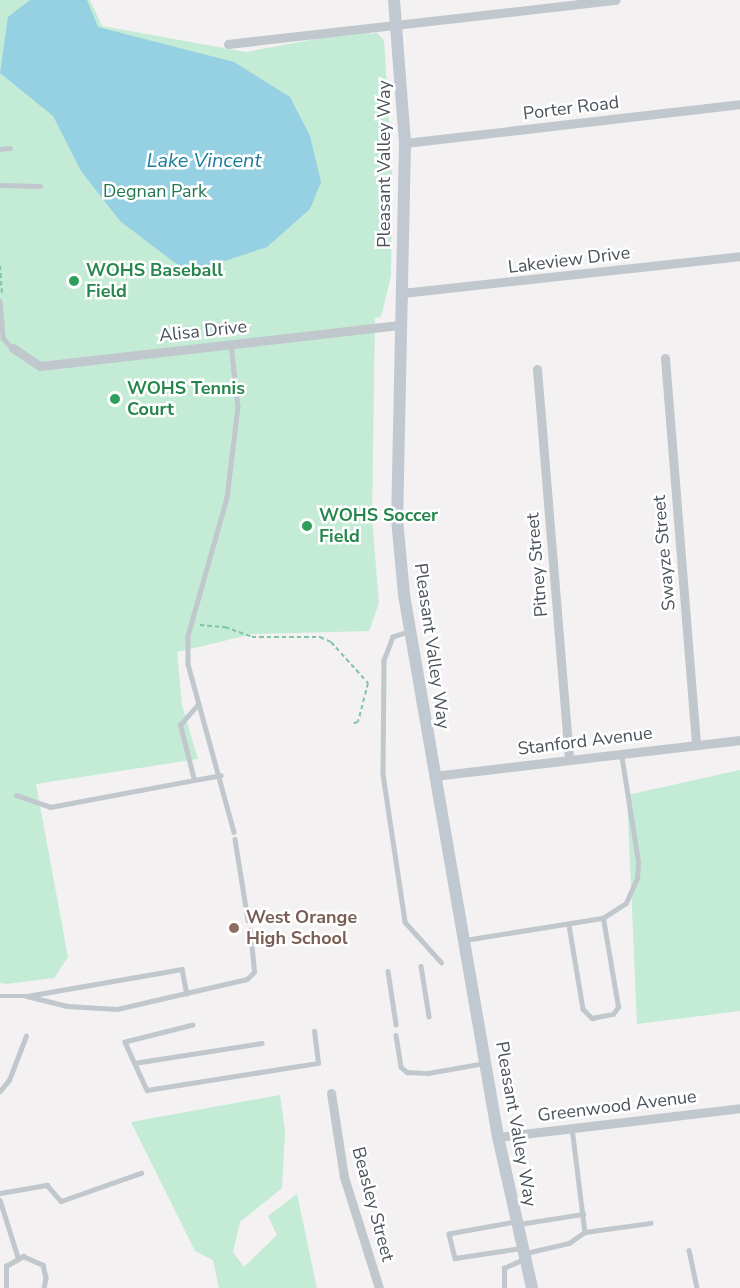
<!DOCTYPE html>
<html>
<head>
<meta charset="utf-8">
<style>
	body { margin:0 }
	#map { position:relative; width:740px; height:1288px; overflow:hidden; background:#f3f1f1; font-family:"Nunito Sans",sans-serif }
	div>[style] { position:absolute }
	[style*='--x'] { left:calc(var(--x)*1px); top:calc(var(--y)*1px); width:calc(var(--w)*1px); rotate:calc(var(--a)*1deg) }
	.green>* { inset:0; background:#c4ebd5 }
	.water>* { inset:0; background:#96d0e3 }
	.path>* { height:2px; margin-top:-1px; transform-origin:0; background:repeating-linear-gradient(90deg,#80c5a6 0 4.5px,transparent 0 7.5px) }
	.lane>* { height:4.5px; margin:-2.25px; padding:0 2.25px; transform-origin:2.25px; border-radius:2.25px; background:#c0c7cd }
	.street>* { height:9px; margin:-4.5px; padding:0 4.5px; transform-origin:4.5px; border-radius:4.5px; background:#c0c7cd }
	.secondary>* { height:12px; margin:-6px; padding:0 6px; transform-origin:6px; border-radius:6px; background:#c0c8d2 }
	.dots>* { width:16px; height:16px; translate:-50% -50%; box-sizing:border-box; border:3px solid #fff; border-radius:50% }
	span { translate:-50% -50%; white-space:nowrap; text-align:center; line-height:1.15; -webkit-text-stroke:5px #fff; paint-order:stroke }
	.street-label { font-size:18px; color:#4a535c }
	.park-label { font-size:18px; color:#227650 }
	.leisure-label { font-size:18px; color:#27864d; font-weight:700 }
	.left { translate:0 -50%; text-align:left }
	.education-label { font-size:18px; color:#785e54; font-weight:700 }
	.water-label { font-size:20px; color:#1c7d9d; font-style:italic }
</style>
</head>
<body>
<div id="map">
	<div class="green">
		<i style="clip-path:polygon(0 0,90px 0,102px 26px,246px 52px,369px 29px,370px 34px,377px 33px,384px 40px,392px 171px,391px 276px,381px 317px,375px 318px,372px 518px,379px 603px,369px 631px,253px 634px,177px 652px,182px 705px,198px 759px,36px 784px,68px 957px,54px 978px,6px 984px,0 983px)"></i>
		<i style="clip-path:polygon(740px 770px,740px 1011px,637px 1024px,627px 795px)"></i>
		<i style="clip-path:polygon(280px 1095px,285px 1131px,282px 1188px,240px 1222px,233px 1252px,244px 1267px,277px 1235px,268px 1216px,297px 1194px,317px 1288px,219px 1288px,213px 1260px,195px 1251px,131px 1122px)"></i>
	</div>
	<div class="water">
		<i style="clip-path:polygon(30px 0,87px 0,98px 27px,234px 62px,290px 97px,310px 136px,321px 182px,310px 209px,267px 247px,216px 264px,183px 269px,120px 221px,81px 171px,53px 116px,0 73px,8px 17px)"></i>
	</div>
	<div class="path">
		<i style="--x:0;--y:266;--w:27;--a:86"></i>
		<i style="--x:200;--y:625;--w:25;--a:5"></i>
		<i style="--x:225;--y:627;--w:29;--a:20"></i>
		<i style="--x:252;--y:637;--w:68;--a:0"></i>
		<i style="--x:320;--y:637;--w:12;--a:24"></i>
		<i style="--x:331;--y:642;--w:55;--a:47.9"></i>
		<i style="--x:368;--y:683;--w:40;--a:104.4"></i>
		<i style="--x:358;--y:722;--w:7;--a:164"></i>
	</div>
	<div class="lane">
		<i style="--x:0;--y:149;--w:10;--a:-6"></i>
		<i style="--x:0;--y:185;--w:40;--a:1.4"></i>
		<i style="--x:0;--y:301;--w:37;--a:85"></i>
		<i style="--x:3;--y:338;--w:13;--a:48"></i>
		<i style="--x:231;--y:344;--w:63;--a:83.7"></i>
		<i style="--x:238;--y:407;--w:92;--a:96.9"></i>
		<i style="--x:227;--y:498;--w:143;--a:105.8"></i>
		<i style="--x:188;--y:636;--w:28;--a:90"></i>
		<i style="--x:188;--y:664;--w:174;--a:74.7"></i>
		<i style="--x:408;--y:632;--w:16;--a:162"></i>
		<i style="--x:393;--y:637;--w:26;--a:111"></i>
		<i style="--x:384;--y:661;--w:113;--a:90.5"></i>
		<i style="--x:383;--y:774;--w:150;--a:81.5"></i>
		<i style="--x:405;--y:922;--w:54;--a:48"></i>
		<i style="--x:194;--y:780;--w:27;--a:-10"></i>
		<i style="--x:16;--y:795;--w:36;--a:19"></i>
		<i style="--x:50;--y:807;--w:147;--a:-10.6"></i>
		<i style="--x:194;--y:780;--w:57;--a:-104.3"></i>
		<i style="--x:180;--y:725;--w:28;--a:-49"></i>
		<i style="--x:235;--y:839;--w:82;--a:80.9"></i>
		<i style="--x:569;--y:925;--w:85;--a:80.5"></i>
		<i style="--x:583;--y:1009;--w:13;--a:45"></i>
		<i style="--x:592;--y:1018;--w:21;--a:-11"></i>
		<i style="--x:613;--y:1014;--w:9;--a:-54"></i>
		<i style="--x:618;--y:1007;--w:90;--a:-99.6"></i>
		<i style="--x:465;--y:940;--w:140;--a:-9.1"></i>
		<i style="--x:603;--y:918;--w:27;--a:-33"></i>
		<i style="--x:626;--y:903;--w:27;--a:-66"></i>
		<i style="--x:637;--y:878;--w:16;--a:-86"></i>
		<i style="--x:638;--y:862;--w:110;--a:-98.9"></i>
		<i style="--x:421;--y:966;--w:51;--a:80.9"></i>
		<i style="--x:388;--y:971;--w:54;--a:81.4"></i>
		<i style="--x:0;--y:996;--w:27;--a:0"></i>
		<i style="--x:27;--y:996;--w:157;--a:-9.9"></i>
		<i style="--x:182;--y:969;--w:25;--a:79"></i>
		<i style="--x:27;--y:996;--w:41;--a:14"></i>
		<i style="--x:67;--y:1006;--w:50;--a:3.4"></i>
		<i style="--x:117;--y:1009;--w:133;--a:-13"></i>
		<i style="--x:247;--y:979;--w:10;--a:-45"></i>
		<i style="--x:254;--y:972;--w:42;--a:-95.4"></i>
		<i style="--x:193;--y:1025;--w:70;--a:166"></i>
		<i style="--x:125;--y:1042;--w:53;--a:65.4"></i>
		<i style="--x:147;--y:1090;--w:173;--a:-9"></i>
		<i style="--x:318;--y:1063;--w:32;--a:-97"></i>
		<i style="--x:396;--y:1035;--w:32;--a:81"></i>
		<i style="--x:401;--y:1067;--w:8;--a:40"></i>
		<i style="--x:407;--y:1072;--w:21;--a:3"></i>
		<i style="--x:428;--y:1073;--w:58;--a:-10"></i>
		<i style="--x:134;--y:1063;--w:129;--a:-8.9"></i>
		<i style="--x:0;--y:1091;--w:14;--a:-51"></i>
		<i style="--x:9;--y:1080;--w:47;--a:-68.9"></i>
		<i style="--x:572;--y:1128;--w:105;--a:82.9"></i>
		<i style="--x:0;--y:1193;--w:48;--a:-9.7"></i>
		<i style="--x:47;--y:1185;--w:21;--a:49"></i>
		<i style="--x:61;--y:1201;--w:85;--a:-19.3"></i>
		<i style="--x:0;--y:1200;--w:60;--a:72.5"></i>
		<i style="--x:515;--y:1222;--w:67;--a:169.7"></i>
		<i style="--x:449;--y:1234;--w:25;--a:76"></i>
		<i style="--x:455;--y:1258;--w:67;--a:-8.6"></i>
		<i style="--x:519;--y:1224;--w:65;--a:-8.9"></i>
		<i style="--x:689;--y:1250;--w:39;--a:78"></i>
		<i style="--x:526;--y:1253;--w:44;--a:-13.1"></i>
		<i style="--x:569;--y:1243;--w:19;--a:-35"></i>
		<i style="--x:585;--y:1232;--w:66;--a:-7.9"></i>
		<i style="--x:6;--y:1288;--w:22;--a:-90"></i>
		<i style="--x:6;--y:1266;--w:20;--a:-30"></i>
		<i style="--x:23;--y:1256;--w:22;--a:24"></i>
		<i style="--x:43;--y:1265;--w:13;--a:77"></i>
		<i style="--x:46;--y:1278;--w:10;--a:101"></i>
		<i style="--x:504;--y:1288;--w:20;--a:-90"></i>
		<i style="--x:504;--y:1268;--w:22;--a:-24"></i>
	</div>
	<div class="street">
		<i style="--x:228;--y:44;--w:390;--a:-6.5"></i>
		<i style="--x:405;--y:143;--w:337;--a:-6.6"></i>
		<i style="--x:402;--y:293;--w:340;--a:-6.2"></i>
		<i style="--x:13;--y:348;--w:32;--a:34"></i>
		<i style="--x:40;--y:366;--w:364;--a:-6.5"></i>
		<i style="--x:665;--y:358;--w:388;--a:85.4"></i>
		<i style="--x:537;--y:369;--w:390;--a:85.3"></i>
		<i style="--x:434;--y:776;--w:308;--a:-6.7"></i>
		<i style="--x:331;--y:1093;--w:85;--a:81.2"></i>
		<i style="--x:344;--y:1177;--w:116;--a:72.5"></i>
		<i style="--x:498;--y:1137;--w:244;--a:-6.8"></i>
	</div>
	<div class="secondary">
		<i style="--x:394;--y:0;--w:143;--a:85.6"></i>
		<i style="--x:405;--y:143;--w:376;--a:91.2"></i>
		<i style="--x:397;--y:519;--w:76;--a:84.7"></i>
		<i style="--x:404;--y:595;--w:550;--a:80.16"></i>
		<i style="--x:498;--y:1137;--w:155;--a:77.3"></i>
	</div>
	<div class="dots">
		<i style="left:74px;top:281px;background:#2e9e5b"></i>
		<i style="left:115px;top:399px;background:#2e9e5b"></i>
		<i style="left:307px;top:526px;background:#2e9e5b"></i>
		<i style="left:234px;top:928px;background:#8d6e63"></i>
	</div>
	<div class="street-label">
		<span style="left:571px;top:108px;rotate:-7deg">Porter Road</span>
		<span style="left:384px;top:164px;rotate:-90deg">Pleasant Valley Way</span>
		<span style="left:569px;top:260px;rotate:-7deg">Lakeview Drive</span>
		<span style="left:203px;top:331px;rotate:-6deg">Alisa Drive</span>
		<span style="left:664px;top:553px;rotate:-95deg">Swayze Street</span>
		<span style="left:537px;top:565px;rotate:-95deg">Pitney Street</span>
		<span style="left:432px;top:646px;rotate:82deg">Pleasant Valley Way</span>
		<span style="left:585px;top:741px;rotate:-7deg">Stanford Avenue</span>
		<span style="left:617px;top:1106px;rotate:-7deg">Greenwood Avenue</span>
		<span style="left:516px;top:1124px;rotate:80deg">Pleasant Valley Way</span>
		<span style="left:373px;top:1204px;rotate:75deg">Beasley Street</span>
	</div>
	<div class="park-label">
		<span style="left:155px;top:191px">Degnan Park</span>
	</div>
	<div class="leisure-label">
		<span class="left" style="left:86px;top:281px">WOHS Baseball<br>Field</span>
		<span class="left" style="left:127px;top:399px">WOHS Tennis<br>Court</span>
		<span class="left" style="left:319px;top:526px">WOHS Soccer<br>Field</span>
	</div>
	<div class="education-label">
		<span class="left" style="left:246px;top:928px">West Orange<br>High School</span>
	</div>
	<div class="water-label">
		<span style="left:204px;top:160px">Lake Vincent</span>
	</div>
</div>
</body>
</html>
